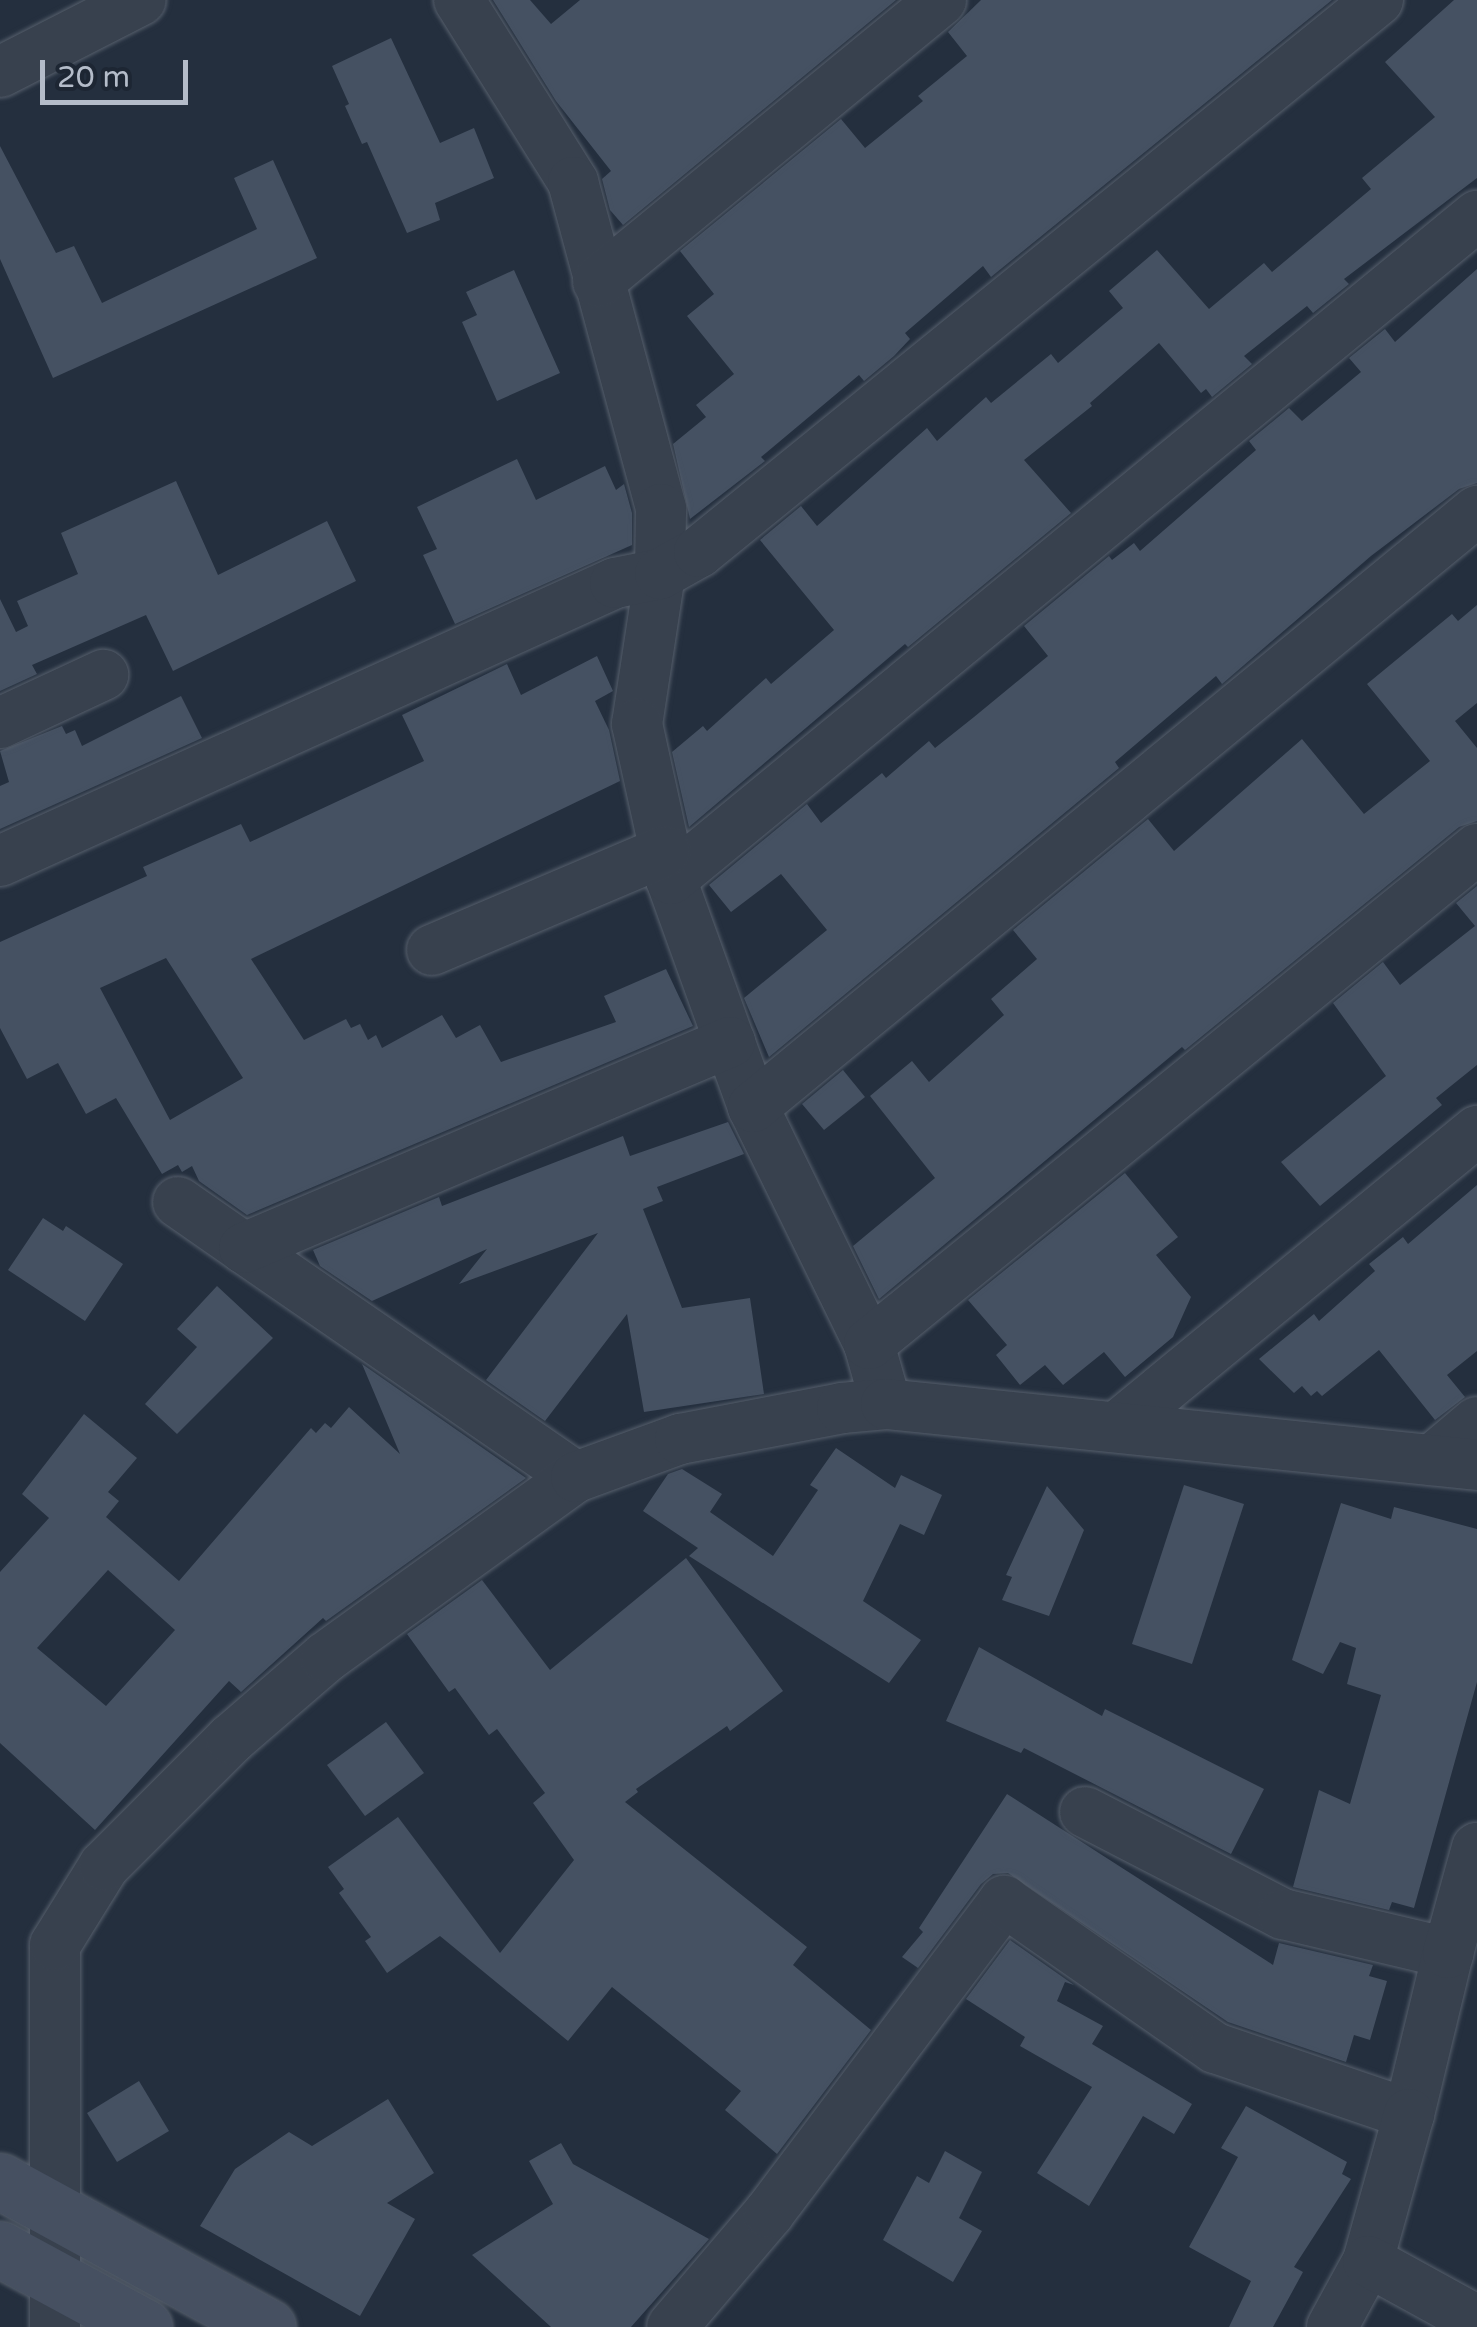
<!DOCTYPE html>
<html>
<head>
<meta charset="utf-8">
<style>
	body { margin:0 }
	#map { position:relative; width:1477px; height:2327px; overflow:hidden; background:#242f3e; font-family:"Varela Round",sans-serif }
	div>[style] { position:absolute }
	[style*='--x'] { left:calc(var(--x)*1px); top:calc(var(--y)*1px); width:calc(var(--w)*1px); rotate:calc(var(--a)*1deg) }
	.building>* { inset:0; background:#455162 }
	.roads { filter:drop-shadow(0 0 2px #565f6c) drop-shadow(0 0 2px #565f6c) }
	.minor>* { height:50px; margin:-25px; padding:0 25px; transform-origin:25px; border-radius:25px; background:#38414e }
	.secondary>* { height:55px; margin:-27.5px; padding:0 27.5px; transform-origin:27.5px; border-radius:27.5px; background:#465061 }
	span { translate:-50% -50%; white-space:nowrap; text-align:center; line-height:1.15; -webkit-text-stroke:9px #1d2633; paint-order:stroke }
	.scale { position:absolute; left:40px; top:60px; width:148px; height:45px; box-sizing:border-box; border:5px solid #b4bcc9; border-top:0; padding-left:12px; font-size:30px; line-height:35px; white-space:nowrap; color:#b4bcc9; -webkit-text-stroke:8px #1d2633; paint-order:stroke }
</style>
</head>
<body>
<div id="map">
	<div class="building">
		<i style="clip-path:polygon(493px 0,530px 0,551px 24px,580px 0,896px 0,623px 225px,610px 210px,602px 179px,611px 171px,556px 101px)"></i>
		<i style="clip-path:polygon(981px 0,1332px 0,991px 277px,983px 266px,905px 333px,910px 339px,894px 356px,864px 381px,859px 375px,761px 457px,765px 461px,690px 519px,673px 444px,706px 417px,696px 405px,734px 374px,687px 316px,714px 294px,680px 251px,841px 119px,865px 148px,923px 101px,918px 96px,967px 56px,948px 32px)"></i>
		<i style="clip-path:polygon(1454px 0,1477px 0,1477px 178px,1344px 279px,1349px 284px,1313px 313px,1307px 306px,1244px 356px,1252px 364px,1212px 397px,1206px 389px,1201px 393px,1159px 343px,1090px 403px,1092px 406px,1024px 460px,1071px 513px,908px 647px,905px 644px,689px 827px,672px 752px,703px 726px,707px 731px,766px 678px,771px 684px,834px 630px,760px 540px,801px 506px,817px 526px,927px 428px,937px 441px,986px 397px,991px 403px,1051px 354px,1058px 363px,1123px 308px,1109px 291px,1157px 250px,1209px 309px,1264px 263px,1272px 272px,1371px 189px,1362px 178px,1435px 117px,1385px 62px)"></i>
		<i style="clip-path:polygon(391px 38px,440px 143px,474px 128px,494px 178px,435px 203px,440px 220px,407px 233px,367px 142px,362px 144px,345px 106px,349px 104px,332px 66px)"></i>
		<i style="clip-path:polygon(0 146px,56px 253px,74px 246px,102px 303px,257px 229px,234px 178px,273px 160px,317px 258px,53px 378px,0 259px)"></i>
		<i style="clip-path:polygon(1477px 269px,1477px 483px,1459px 489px,1371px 556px,1222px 684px,1216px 676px,1115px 762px,1119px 768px,769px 1057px,744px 998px,827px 930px,781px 874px,731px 912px,709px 885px,807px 804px,821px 823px,882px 773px,886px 778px,929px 741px,935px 748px,974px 717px,1048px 656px,1024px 626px,1109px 556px,1112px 560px,1134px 543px,1140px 551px,1256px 450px,1249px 441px,1289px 408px,1302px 421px,1361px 372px,1349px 358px,1385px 329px,1395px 342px)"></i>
		<i style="clip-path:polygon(514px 270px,560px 373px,497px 401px,462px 322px,477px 315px,466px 292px)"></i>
		<i style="clip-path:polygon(517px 459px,536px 500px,605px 466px,616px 490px,624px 484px,632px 513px,632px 545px,455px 624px,423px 555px,437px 549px,417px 507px)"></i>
		<i style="clip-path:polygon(176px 481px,218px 575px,327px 521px,356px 581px,173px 671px,146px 615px,32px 665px,37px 674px,0 691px,0 599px,16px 632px,28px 626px,17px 601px,78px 574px,61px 533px)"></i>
		<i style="clip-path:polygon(1477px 605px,1477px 703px,1455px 721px,1477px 748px,1477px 821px,1459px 827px,1185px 1050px,1182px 1047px,879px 1299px,853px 1246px,935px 1178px,870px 1096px,912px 1061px,929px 1082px,1004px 1015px,991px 999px,1037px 959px,1013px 930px,1148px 819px,1174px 851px,1302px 739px,1364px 814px,1430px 761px,1367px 684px,1452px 614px,1458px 621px)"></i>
		<i style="clip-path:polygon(evenodd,597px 656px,613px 691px,595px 701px,609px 730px,620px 781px,251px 959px,304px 1040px,346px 1019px,351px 1028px,360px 1024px,368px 1040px,376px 1035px,382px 1048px,442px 1015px,456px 1038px,480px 1025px,501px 1062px,616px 1022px,604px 996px,666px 969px,693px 1026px,247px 1215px,199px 1181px,192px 1166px,182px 1172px,178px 1165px,162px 1174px,116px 1098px,86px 1114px,58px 1063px,27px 1079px,0 1028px,0 942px,147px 876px,143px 867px,241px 824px,250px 842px,424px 761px,402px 715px,507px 664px,521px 695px,597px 656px,166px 958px,243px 1078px,170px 1120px,100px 988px,166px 958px)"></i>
		<i style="clip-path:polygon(181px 696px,202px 738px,0 829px,0 786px,9px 782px,0 751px,62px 726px,66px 734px,75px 730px,82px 746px)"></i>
		<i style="clip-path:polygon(1477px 886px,1477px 1065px,1436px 1098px,1442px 1105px,1320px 1206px,1281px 1162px,1386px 1076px,1333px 1003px,1383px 962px,1400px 985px,1475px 926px,1456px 903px)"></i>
		<i style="clip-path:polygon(843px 1070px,865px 1097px,824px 1130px,802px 1104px)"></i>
		<i style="clip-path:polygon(728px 1122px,744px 1154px,657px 1187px,663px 1201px,643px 1209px,682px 1308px,750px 1298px,764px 1394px,644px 1412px,627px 1314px,545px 1421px,486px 1380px,598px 1233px,459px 1284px,487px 1249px,372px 1301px,320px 1266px,313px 1250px,439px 1197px,442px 1206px,623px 1136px,630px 1156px)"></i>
		<i style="clip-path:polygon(1125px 1173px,1178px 1237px,1156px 1255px,1191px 1297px,1173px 1337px,1125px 1377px,1104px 1352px,1063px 1385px,1045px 1365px,1020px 1385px,996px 1355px,1007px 1345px,968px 1300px)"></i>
		<i style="clip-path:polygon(1477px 1185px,1477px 1351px,1447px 1375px,1465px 1397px,1435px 1420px,1379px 1350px,1322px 1396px,1317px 1391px,1311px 1396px,1302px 1386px,1294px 1393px,1259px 1359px,1314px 1314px,1319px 1321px,1375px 1271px,1369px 1264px,1403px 1237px,1408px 1244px)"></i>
		<i style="clip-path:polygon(43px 1218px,63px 1231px,66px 1226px,123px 1264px,85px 1321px,8px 1270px)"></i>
		<i style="clip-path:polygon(217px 1286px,273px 1338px,177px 1434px,145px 1404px,197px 1347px,177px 1329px)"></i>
		<i style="clip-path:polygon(evenodd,362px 1364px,526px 1478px,326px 1621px,323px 1618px,241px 1692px,229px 1681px,95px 1830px,0 1743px,0 1572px,49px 1518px,22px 1494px,84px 1414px,137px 1458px,108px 1492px,119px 1501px,106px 1517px,179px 1581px,311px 1428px,316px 1433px,325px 1423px,331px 1428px,349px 1407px,400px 1454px,362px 1364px,108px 1570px,175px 1630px,106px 1706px,37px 1648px,108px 1570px)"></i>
		<i style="clip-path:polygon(836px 1448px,895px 1488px,901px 1475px,942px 1495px,924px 1535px,900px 1524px,863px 1601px,921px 1640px,889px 1683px,689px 1556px,698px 1548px,643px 1511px,668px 1474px,682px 1469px,722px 1494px,710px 1512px,773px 1556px,818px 1490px,810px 1485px)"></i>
		<i style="clip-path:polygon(1184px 1485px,1244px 1504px,1192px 1664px,1132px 1644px)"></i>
		<i style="clip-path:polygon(1047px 1486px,1084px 1530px,1049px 1616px,1002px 1600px,1012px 1577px,1006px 1575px)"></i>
		<i style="clip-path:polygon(1341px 1503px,1391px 1519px,1394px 1507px,1477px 1529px,1477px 1682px,1414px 1908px,1392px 1902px,1389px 1910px,1293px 1887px,1319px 1790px,1350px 1804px,1381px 1695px,1347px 1684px,1356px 1648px,1340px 1642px,1323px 1674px,1292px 1660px)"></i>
		<i style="clip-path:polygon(686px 1558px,783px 1691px,730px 1731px,727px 1726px,636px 1789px,638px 1792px,625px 1802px,807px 1947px,793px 1965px,871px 2030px,777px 2154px,725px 2110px,741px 2091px,612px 1987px,568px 2041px,440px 1936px,387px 1973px,365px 1941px,371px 1937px,339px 1893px,344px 1889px,328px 1867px,398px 1817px,500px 1953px,574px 1860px,533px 1803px,545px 1793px,497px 1729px,489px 1735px,455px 1688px,449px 1692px,407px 1634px,482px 1580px,550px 1670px)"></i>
		<i style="clip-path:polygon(979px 1647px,1102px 1716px,1105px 1709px,1264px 1789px,1231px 1854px,1024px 1748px,1021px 1753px,946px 1721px)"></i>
		<i style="clip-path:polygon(386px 1722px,424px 1773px,365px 1816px,327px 1765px)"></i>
		<i style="clip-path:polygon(1007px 1794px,1273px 1965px,1279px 1943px,1373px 1965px,1369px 1976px,1387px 1981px,1370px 2040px,1354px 2035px,1346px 2062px,1228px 2022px,1008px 1873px,993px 1874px,981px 1884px,918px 1968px,902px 1957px,923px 1932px,919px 1928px)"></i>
		<i style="clip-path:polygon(1010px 1940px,1074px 1985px,1065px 1982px,1057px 2001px,1103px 2026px,1092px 2044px,1192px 2104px,1174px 2134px,1143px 2116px,1089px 2206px,1037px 2173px,1092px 2087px,1020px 2046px,1025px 2037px,966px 1999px)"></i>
		<i style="clip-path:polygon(139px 2081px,169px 2131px,117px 2162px,87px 2113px)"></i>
		<i style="clip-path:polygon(388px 2099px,434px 2173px,387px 2203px,415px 2219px,360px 2316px,200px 2226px,235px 2169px,289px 2132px,312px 2146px)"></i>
		<i style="clip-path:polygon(1246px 2106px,1347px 2162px,1342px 2174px,1351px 2179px,1294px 2267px,1303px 2272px,1273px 2327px,1229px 2327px,1251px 2281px,1189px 2247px,1238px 2157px,1221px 2148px)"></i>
		<i style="clip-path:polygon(561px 2143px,573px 2164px,709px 2239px,631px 2327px,551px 2327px,472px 2255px,553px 2204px,529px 2161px)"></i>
		<i style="clip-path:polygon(945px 2151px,982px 2172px,959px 2218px,982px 2231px,953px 2282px,883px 2240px,917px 2176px,929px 2183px)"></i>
	</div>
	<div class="roads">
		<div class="minor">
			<i style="--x:459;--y:0;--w:215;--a:57.9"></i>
			<i style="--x:573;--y:182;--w:339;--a:74.9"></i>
			<i style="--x:661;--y:509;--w:65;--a:90.9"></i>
			<i style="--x:660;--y:574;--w:152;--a:98.7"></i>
			<i style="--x:637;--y:724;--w:159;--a:77.6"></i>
			<i style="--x:671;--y:879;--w:242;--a:70.2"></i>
			<i style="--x:753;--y:1107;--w:264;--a:63.9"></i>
			<i style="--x:869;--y:1344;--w:62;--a:74.2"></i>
			<i style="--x:0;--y:72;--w:158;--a:-27.1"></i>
			<i style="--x:598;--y:282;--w:444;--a:-39.4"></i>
			<i style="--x:0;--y:723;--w:114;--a:-25"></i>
			<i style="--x:0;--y:861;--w:675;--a:-24.32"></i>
			<i style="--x:615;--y:583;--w:46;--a:-11.3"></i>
			<i style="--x:660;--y:574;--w:45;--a:-29.4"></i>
			<i style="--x:699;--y:552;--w:875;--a:-39.11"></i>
			<i style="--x:671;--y:879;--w:1044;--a:-39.44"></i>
			<i style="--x:432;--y:950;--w:253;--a:-23"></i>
			<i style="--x:753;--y:1107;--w:938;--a:-39.46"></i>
			<i style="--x:178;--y:1202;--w:80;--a:34.9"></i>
			<i style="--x:869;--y:1344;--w:784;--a:-39.15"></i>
			<i style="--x:1118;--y:1426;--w:465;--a:-39.4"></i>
			<i style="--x:1432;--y:1460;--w:59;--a:-40.2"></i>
			<i style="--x:576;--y:1477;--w:403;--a:-145.4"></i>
			<i style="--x:244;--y:1248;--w:528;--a:-22.97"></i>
			<i style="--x:1085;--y:1812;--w:223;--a:27.3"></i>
			<i style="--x:1283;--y:1914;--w:170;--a:13.3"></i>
			<i style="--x:1448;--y:1953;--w:166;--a:103.6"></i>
			<i style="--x:1448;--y:1953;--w:109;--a:-74.6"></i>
			<i style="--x:55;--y:2327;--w:382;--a:-90"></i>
			<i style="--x:55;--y:1945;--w:93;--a:-58.2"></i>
			<i style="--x:104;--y:1866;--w:180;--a:-45"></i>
			<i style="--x:231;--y:1739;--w:125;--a:-40.8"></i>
			<i style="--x:326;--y:1657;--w:308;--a:-35.8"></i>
			<i style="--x:576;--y:1477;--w:111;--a:-20.1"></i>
			<i style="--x:680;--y:1439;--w:165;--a:-10.8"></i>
			<i style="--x:842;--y:1408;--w:44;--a:-5.2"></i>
			<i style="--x:886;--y:1404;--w:594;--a:5.89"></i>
			<i style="--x:672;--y:2327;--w:150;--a:-49.6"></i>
			<i style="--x:769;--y:2213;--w:391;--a:-53"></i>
			<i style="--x:1004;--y:1901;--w:257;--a:34.9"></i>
			<i style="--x:1215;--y:2048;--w:205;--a:18.8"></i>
			<i style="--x:1409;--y:2114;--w:153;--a:105.6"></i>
			<i style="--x:1332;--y:2327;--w:75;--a:-61.4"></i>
			<i style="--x:1368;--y:2261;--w:124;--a:28.8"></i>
		</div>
		<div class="secondary">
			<i style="--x:0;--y:2181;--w:305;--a:28.6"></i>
			<i style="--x:0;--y:2249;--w:164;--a:28.4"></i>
		</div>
	</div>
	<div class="scale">20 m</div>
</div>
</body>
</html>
